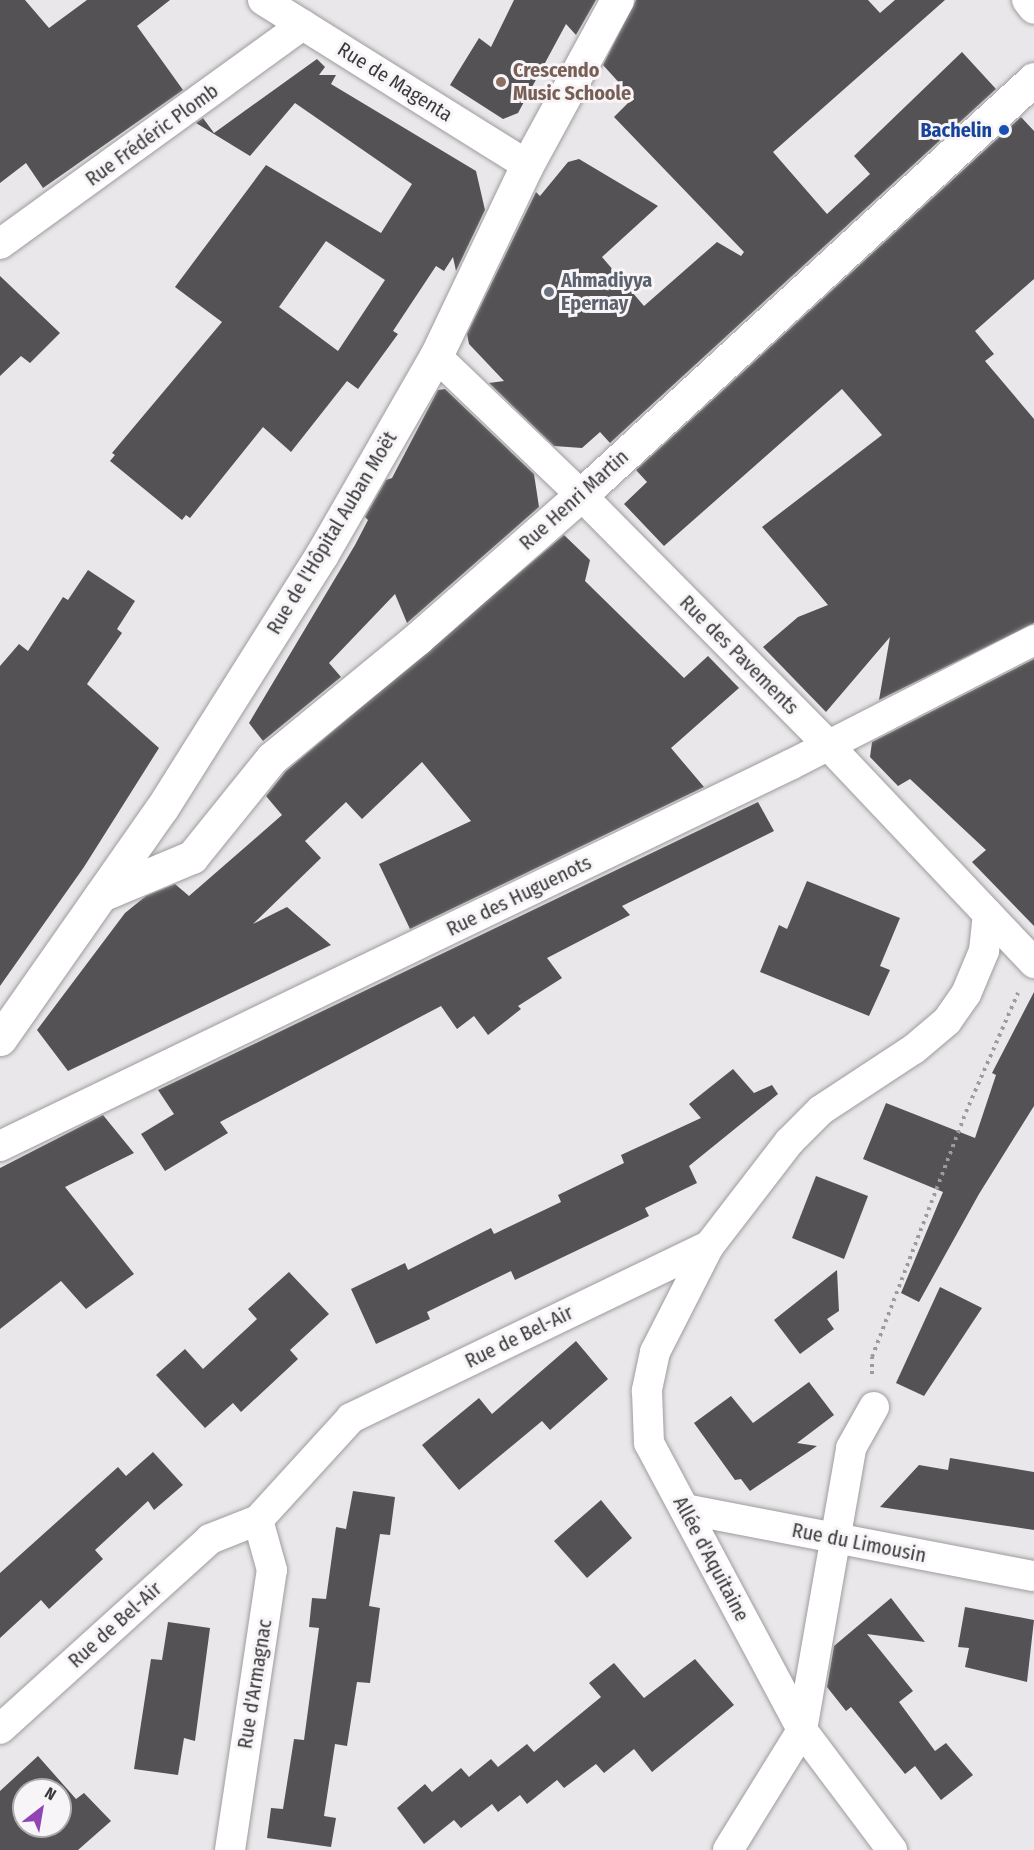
<!DOCTYPE html>
<html>
<head>
<meta charset="utf-8">
<style>
	body { margin:0 }
	#map { position:relative; width:1034px; height:1850px; overflow:hidden; background:#eae7ea; font-family:"Fira Sans Condensed",sans-serif }
	div>[style] { position:absolute }
	[style*='--x'] { left:calc(var(--x)*1px); top:calc(var(--y)*1px); width:calc(var(--w)*1px); rotate:calc(var(--a)*1deg) }
	.building>* { inset:0; background:#545254 }
	.path>* { height:4px; margin-top:-2px; transform-origin:0; background:repeating-linear-gradient(90deg,#9e9b9e 0 3px,transparent 0 7.5px) }
	.roads { filter:drop-shadow(0 0 2px #9e9c9e) drop-shadow(0 0 2px #9e9c9e) }
	.minor>* { height:30px; margin:-15px; padding:0 15px; transform-origin:15px; border-radius:15px; background:#fff }
	.secondary>* { height:33px; margin:-16.5px; padding:0 16.5px; transform-origin:16.5px; border-radius:16.5px; background:#fff }
	.dots>* { width:16px; height:16px; translate:-50% -50%; box-sizing:border-box; border:3px solid #f7f5f7; border-radius:50% }
	span { translate:-50% -50%; white-space:nowrap; text-align:center; line-height:1.15; -webkit-text-stroke:6px #f7f5f7; paint-order:stroke }
	.education-label { font-size:20px; color:#785e54; font-weight:700 }
	.left { translate:0 -50%; text-align:left }
	.street-label { font-size:20px; color:#3b3a3b }
	.transit-label { font-size:20px; color:#164399; font-weight:700 }
	.right { translate:-100% -50%; text-align:right }
	.worship-label { font-size:20px; color:#5b616d; font-weight:700 }
	.north { position:absolute; left:12px; top:1778px; width:60px; height:60px; box-sizing:border-box; background:#f7f5f7; border:2px solid #acaaac; border-radius:50%; rotate:31deg; font-size:16px; font-weight:700; line-height:24px; text-align:center; color:#3b3a3b }
	.north::after { content:''; display:block; margin:auto; width:21px; height:27px; background:#9044b5; clip-path:polygon(50% 0,100% 100%,50% 72%,0 100%) }
</style>
</head>
<body>
<div id="map">
	<div class="building">
		<i style="clip-path:polygon(0 0,25px 0,49px 28px,87px 0,170px 0,137px 26px,183px 90px,43px 188px,26px 163px,0 183px)"></i>
		<i style="clip-path:polygon(514px 0,596px 0,576px 35px,566px 24px,518px 113px,503px 119px,450px 85px,479px 38px,491px 47px)"></i>
		<i style="clip-path:polygon(636px 0,868px 0,880px 13px,895px 0,945px 0,773px 152px,827px 214px,870px 174px,854px 156px,962px 52px,996px 89px,610px 443px,600px 432px,582px 448px,554px 446px,489px 383px,504px 381px,469px 344px,467px 334px,536px 192px,540px 196px,568px 162px,579px 159px,658px 206px,602px 257px,644px 306px,717px 242px,741px 256px,744px 252px,614px 117px,633px 98px,603px 65px)"></i>
		<i style="clip-path:polygon(evenodd,317px 59px,325px 67px,319px 75px,336px 75px,331px 84px,476px 171px,485px 210px,456px 271px,453px 257px,444px 271px,436px 266px,393px 331px,398px 334px,358px 389px,347px 381px,291px 452px,263px 427px,190px 518px,186px 515px,182px 520px,110px 461px,115px 455px,112px 453px,222px 322px,175px 287px,266px 165px,381px 233px,412px 184px,295px 103px,250px 156px,196px 123px,203px 118px,214px 133px,317px 59px,326px 241px,385px 280px,338px 351px,279px 307px,326px 241px)"></i>
		<i style="clip-path:polygon(1021px 117px,1034px 131px,1034px 279px,975px 331px,994px 354px,985px 361px,1034px 419px,1034px 623px,879px 700px,890px 637px,826px 712px,763px 647px,798px 617px,828px 605px,762px 527px,882px 435px,842px 389px,664px 546px,624px 504px,647px 482px,636px 470px)"></i>
		<i style="clip-path:polygon(0 276px,60px 333px,30px 363px,21px 356px,0 376px)"></i>
		<i style="clip-path:polygon(445px 389px,534px 474px,539px 507px,407px 623px,395px 594px,329px 663px,341px 677px,263px 741px,249px 723px,355px 545px,368px 520px,365px 517px,386px 480px,392px 478px,438px 390px)"></i>
		<i style="clip-path:polygon(564px 535px,590px 560px,585px 581px,684px 678px,708px 656px,739px 688px,671px 748px,704px 787px,410px 929px,379px 864px,471px 821px,422px 762px,362px 819px,346px 802px,305px 841px,321px 858px,253px 924px,287px 907px,331px 945px,68px 1071px,37px 1030px,125px 913px,146px 896px,175px 884px,189px 896px,282px 815px,266px 796px,286px 771px)"></i>
		<i style="clip-path:polygon(88px 570px,135px 601px,117px 629px,122px 633px,87px 684px,159px 748px,84px 867px,0 986px,0 666px,19px 644px,28px 651px,63px 597px,68px 600px)"></i>
		<i style="clip-path:polygon(1034px 659px,1034px 926px,972px 862px,986px 850px,910px 779px,898px 786px,870px 757px,872px 742px)"></i>
		<i style="clip-path:polygon(758px 802px,774px 831px,622px 906px,630px 915px,547px 958px,562px 978px,518px 1006px,521px 1009px,488px 1035px,474px 1016px,457px 1029px,441px 1006px,220px 1122px,228px 1133px,165px 1171px,141px 1134px,174px 1114px,158px 1090px)"></i>
		<i style="clip-path:polygon(807px 881px,900px 918px,880px 966px,890px 970px,869px 1016px,760px 972px,779px 925px,787px 929px)"></i>
		<i style="clip-path:polygon(1034px 992px,1034px 1106px,979px 1194px,919px 1302px,901px 1293px,943px 1192px,863px 1159px,886px 1103px,975px 1138px,996px 1075px,992px 1073px)"></i>
		<i style="clip-path:polygon(733px 1069px,754px 1093px,772px 1085px,778px 1094px,689px 1166px,697px 1183px,645px 1208px,649px 1216px,515px 1280px,511px 1271px,427px 1312px,430px 1319px,376px 1344px,351px 1289px,405px 1263px,408px 1270px,491px 1228px,494px 1234px,561px 1202px,558px 1195px,624px 1163px,621px 1155px,701px 1118px,689px 1104px)"></i>
		<i style="clip-path:polygon(103px 1115px,134px 1153px,65px 1187px,134px 1274px,86px 1309px,61px 1281px,0 1329px,0 1168px)"></i>
		<i style="clip-path:polygon(816px 1176px,868px 1196px,844px 1259px,792px 1238px)"></i>
		<i style="clip-path:polygon(837px 1270px,839px 1311px,827px 1319px,834px 1329px,800px 1354px,774px 1320px)"></i>
		<i style="clip-path:polygon(289px 1272px,329px 1314px,290px 1350px,298px 1359px,268px 1387px,241px 1412px,233px 1403px,205px 1428px,156px 1375px,185px 1349px,203px 1369px,257px 1319px,248px 1309px)"></i>
		<i style="clip-path:polygon(940px 1287px,982px 1308px,924px 1396px,896px 1383px)"></i>
		<i style="clip-path:polygon(576px 1341px,608px 1379px,550px 1430px,542px 1421px,459px 1490px,422px 1445px,479px 1398px,492px 1414px)"></i>
		<i style="clip-path:polygon(809px 1382px,834px 1415px,797px 1443px,817px 1446px,750px 1491px,741px 1479px,735px 1480px,694px 1423px,731px 1396px,753px 1423px)"></i>
		<i style="clip-path:polygon(153px 1452px,183px 1485px,154px 1510px,148px 1501px,95px 1550px,103px 1559px,49px 1609px,41px 1600px,0 1638px,0 1573px,118px 1467px,126px 1476px)"></i>
		<i style="clip-path:polygon(950px 1458px,1034px 1472px,1034px 1530px,880px 1507px,919px 1465px,948px 1470px)"></i>
		<i style="clip-path:polygon(353px 1491px,395px 1497px,390px 1535px,380px 1534px,369px 1606px,380px 1608px,370px 1683px,357px 1682px,347px 1746px,335px 1744px,324px 1816px,336px 1818px,331px 1847px,267px 1838px,271px 1808px,283px 1809px,294px 1739px,304px 1740px,319px 1628px,309px 1627px,312px 1598px,326px 1599px,336px 1527px,346px 1529px)"></i>
		<i style="clip-path:polygon(601px 1500px,632px 1538px,587px 1578px,554px 1541px)"></i>
		<i style="clip-path:polygon(891px 1598px,925px 1642px,867px 1634px,913px 1691px,899px 1702px,935px 1751px,946px 1743px,973px 1775px,941px 1800px,915px 1766px,905px 1774px,851px 1707px,846px 1711px,827px 1687px,834px 1646px)"></i>
		<i style="clip-path:polygon(965px 1607px,1034px 1620px,1027px 1682px,965px 1667px,969px 1648px,958px 1647px)"></i>
		<i style="clip-path:polygon(168px 1622px,210px 1628px,195px 1741px,184px 1738px,178px 1775px,134px 1769px,151px 1659px,162px 1660px)"></i>
		<i style="clip-path:polygon(695px 1659px,734px 1705px,652px 1772px,634px 1749px,604px 1773px,596px 1764px,564px 1788px,557px 1780px,527px 1804px,520px 1795px,498px 1812px,492px 1804px,461px 1828px,454px 1820px,424px 1844px,397px 1808px,425px 1784px,432px 1792px,461px 1768px,469px 1777px,491px 1759px,498px 1767px,527px 1744px,534px 1752px,601px 1697px,589px 1683px,614px 1663px,644px 1698px)"></i>
		<i style="clip-path:polygon(evenodd,38px 1756px,76px 1799px,84px 1793px,111px 1821px,78px 1850px,0 1850px,0 1791px,38px 1756px,24px 1790px,60px 1790px,60px 1826px,24px 1826px,24px 1790px)"></i>
	</div>
	<div class="path">
		<i style="--x:872;--y:1374;--w:17;--a:-90"></i>
		<i style="--x:872;--y:1357;--w:262;--a:-69"></i>
		<i style="--x:966;--y:1112;--w:130;--a:-66.4"></i>
	</div>
	<div class="roads">
		<div class="minor">
			<i style="--x:263;--y:0;--w:311;--a:32"></i>
			<i style="--x:1027;--y:0;--w:11;--a:52"></i>
			<i style="--x:0;--y:244;--w:374;--a:-35.9"></i>
			<i style="--x:436;--y:356;--w:201;--a:43.8"></i>
			<i style="--x:581;--y:495;--w:353;--a:45.3"></i>
			<i style="--x:829;--y:746;--w:299;--a:46.6"></i>
			<i style="--x:0;--y:1146;--w:879;--a:-25.75"></i>
			<i style="--x:792;--y:764;--w:272;--a:-27.1"></i>
			<i style="--x:709;--y:1246;--w:119;--a:117"></i>
			<i style="--x:655;--y:1352;--w:40;--a:102"></i>
			<i style="--x:647;--y:1391;--w:52;--a:87.8"></i>
			<i style="--x:649;--y:1443;--w:325;--a:61.9"></i>
			<i style="--x:802;--y:1730;--w:150;--a:53.1"></i>
			<i style="--x:685;--y:1509;--w:355;--a:10.9"></i>
			<i style="--x:0;--y:1729;--w:283;--a:-42.1"></i>
			<i style="--x:210;--y:1539;--w:52;--a:-21.6"></i>
			<i style="--x:258;--y:1520;--w:138;--a:-47.6"></i>
			<i style="--x:351;--y:1418;--w:397;--a:-25.7"></i>
			<i style="--x:709;--y:1246;--w:131;--a:-52.4"></i>
			<i style="--x:789;--y:1142;--w:45;--a:-45"></i>
			<i style="--x:821;--y:1110;--w:111;--a:-33.3"></i>
			<i style="--x:914;--y:1049;--w:43;--a:-40.3"></i>
			<i style="--x:947;--y:1021;--w:33;--a:-55"></i>
			<i style="--x:966;--y:994;--w:47;--a:-67.3"></i>
			<i style="--x:984;--y:951;--w:37;--a:-84"></i>
			<i style="--x:230;--y:1850;--w:283;--a:-81.5"></i>
			<i style="--x:272;--y:1570;--w:52;--a:-105.6"></i>
			<i style="--x:728;--y:1850;--w:141;--a:-58.3"></i>
			<i style="--x:802;--y:1730;--w:286;--a:-80.1"></i>
			<i style="--x:851;--y:1448;--w:47;--a:-60.7"></i>
		</div>
		<div class="secondary">
			<i style="--x:101;--y:895;--w:99;--a:-22.7"></i>
			<i style="--x:192;--y:857;--w:127;--a:-51.1"></i>
			<i style="--x:272;--y:758;--w:189;--a:-39.4"></i>
			<i style="--x:418;--y:638;--w:217;--a:-41.3"></i>
			<i style="--x:581;--y:495;--w:615;--a:-42.56"></i>
			<i style="--x:0;--y:1039;--w:282;--a:-55"></i>
			<i style="--x:162;--y:808;--w:300;--a:-57.8"></i>
			<i style="--x:322;--y:554;--w:228;--a:-60.1"></i>
			<i style="--x:436;--y:356;--w:212;--a:-64.5"></i>
			<i style="--x:527;--y:165;--w:188;--a:-61.4"></i>
		</div>
	</div>
	<div class="dots">
		<i style="left:501px;top:82px;background:#8d6e63"></i>
		<i style="left:1004px;top:130px;background:#1a4fb4"></i>
		<i style="left:549px;top:292px;background:#6b7280"></i>
	</div>
	<div class="education-label">
		<span class="left" style="left:513px;top:82px">Crescendo<br>Music Schoole</span>
	</div>
	<div class="street-label">
		<span style="left:395px;top:82px;rotate:32deg">Rue de Magenta</span>
		<span style="left:152px;top:135px;rotate:-36deg">Rue Frédéric Plomb</span>
		<span style="left:574px;top:500px;rotate:-42deg">Rue Henri Martin</span>
		<span style="left:332px;top:533px;rotate:-59deg">Rue de l'Hôpital Auban Moët</span>
		<span style="left:739px;top:655px;rotate:45deg">Rue des Pavements</span>
		<span style="left:519px;top:896px;rotate:-26deg">Rue des Huguenots</span>
		<span style="left:519px;top:1337px;rotate:-26deg">Rue de Bel-Air</span>
		<span style="left:859px;top:1543px;rotate:11deg">Rue du Limousin</span>
		<span style="left:711px;top:1559px;rotate:62deg">Allée d'Aquitaine</span>
		<span style="left:115px;top:1625px;rotate:-42deg">Rue de Bel-Air</span>
		<span style="left:255px;top:1684px;rotate:-81deg">Rue d'Armagnac</span>
	</div>
	<div class="transit-label">
		<span class="right" style="left:992px;top:130px">Bachelin</span>
	</div>
	<div class="worship-label">
		<span class="left" style="left:561px;top:292px">Ahmadiyya<br>Epernay</span>
	</div>
	<div class="north">N</div>
</div>
</body>
</html>
